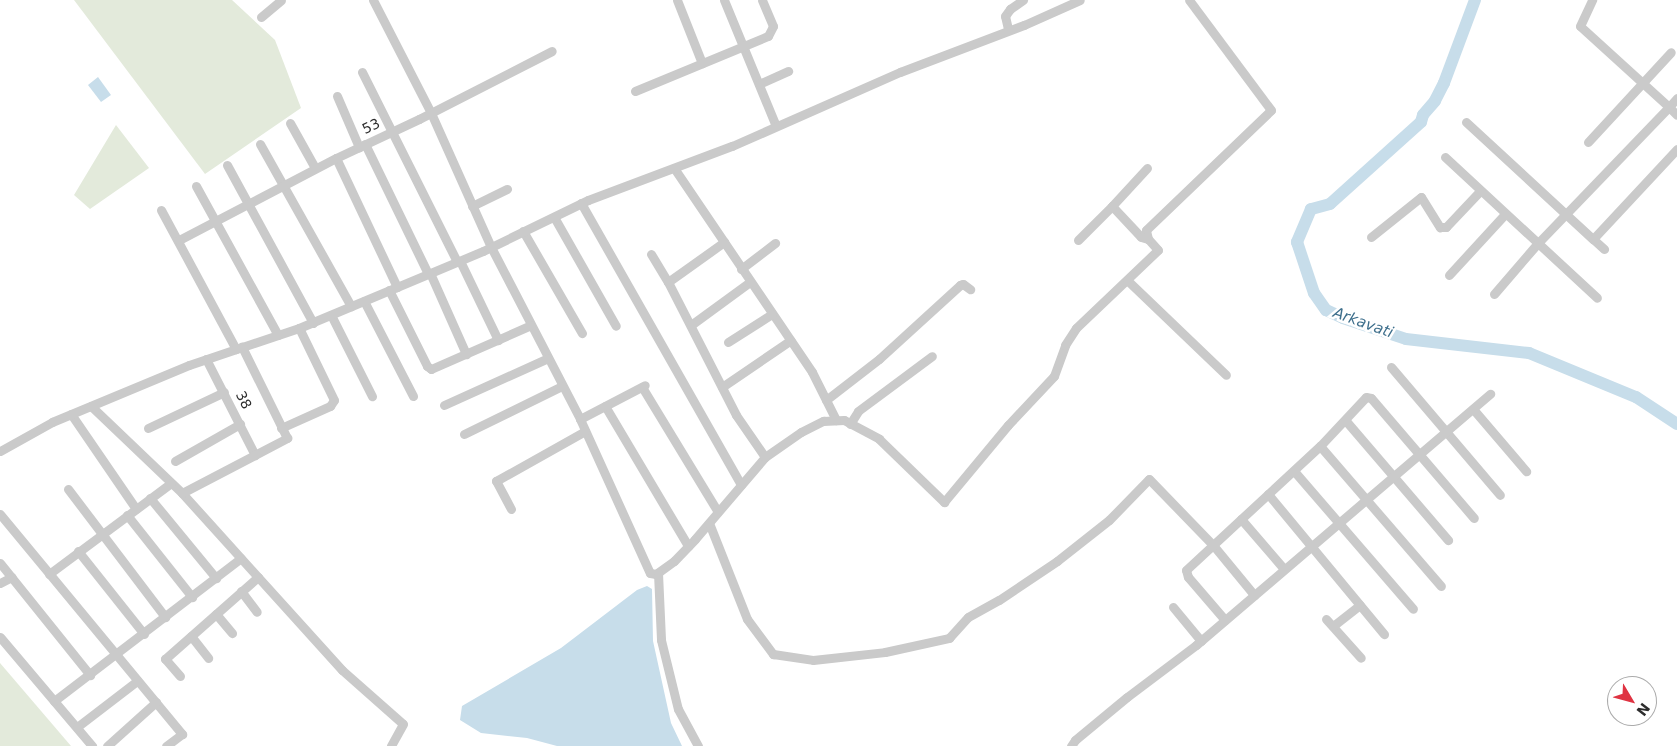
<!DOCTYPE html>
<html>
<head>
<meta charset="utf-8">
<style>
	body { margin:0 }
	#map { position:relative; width:1677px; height:746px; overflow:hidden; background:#fff; font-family:"DejaVu Sans",sans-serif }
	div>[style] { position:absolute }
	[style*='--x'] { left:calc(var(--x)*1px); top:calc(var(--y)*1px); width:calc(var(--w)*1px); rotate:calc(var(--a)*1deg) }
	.green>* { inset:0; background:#e3eadb }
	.water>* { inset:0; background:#c7ddea }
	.river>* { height:12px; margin:-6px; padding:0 6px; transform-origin:6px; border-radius:6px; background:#c7ddea }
	.minor>* { height:9px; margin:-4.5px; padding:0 4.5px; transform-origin:4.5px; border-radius:4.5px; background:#cacaca }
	span { translate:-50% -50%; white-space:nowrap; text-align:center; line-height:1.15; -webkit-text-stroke:5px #fff; paint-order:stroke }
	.street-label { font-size:14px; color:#2d2d2d }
	.water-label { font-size:15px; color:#3e6f8c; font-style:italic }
	.north { position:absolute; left:1607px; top:676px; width:50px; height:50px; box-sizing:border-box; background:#fff; border:1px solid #ababab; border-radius:50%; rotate:127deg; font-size:14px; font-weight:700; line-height:20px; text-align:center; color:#2d2d2d }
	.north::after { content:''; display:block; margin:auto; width:18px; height:22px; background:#df3342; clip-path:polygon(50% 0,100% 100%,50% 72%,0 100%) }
</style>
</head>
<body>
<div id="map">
	<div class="green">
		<i style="clip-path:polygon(74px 0,232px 0,275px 40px,301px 108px,205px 174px)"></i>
		<i style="clip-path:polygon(116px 125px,149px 168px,90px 209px,74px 195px)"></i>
		<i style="clip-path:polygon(0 663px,71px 746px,0 746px)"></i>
	</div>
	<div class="water">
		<i style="clip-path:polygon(98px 77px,111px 95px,101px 102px,88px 85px)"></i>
		<i style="clip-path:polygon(647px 586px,652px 589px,653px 641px,671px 723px,682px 746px,557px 746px,527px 738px,481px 733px,460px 720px,462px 706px,561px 648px,637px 590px)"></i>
	</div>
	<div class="river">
		<i style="--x:1475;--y:0;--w:89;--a:110.5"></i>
		<i style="--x:1444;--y:83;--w:20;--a:117"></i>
		<i style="--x:1435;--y:101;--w:18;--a:131"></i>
		<i style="--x:1423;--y:115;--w:7;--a:106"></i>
		<i style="--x:1421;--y:122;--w:122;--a:138"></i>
		<i style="--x:1330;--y:204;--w:20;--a:165"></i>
		<i style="--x:1311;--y:209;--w:36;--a:113"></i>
		<i style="--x:1297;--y:242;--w:54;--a:71.6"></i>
		<i style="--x:1314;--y:293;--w:21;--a:55"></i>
		<i style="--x:1326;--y:310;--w:19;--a:25"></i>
		<i style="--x:1343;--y:318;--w:66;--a:18.4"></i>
		<i style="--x:1406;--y:339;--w:124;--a:6.5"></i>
		<i style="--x:1529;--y:353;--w:116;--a:22.4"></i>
		<i style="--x:1636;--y:397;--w:49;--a:33.4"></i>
	</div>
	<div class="minor">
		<i style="--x:373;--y:0;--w:127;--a:62.8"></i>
		<i style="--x:431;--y:113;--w:147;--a:65.9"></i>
		<i style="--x:491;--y:247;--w:194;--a:62.6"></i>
		<i style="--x:580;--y:419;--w:169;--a:65.6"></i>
		<i style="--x:650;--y:573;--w:6;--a:9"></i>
		<i style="--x:656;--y:574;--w:22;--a:-36"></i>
		<i style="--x:674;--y:561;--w:30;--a:-46"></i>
		<i style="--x:695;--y:539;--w:108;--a:-49.5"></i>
		<i style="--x:765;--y:457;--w:44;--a:-34.8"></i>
		<i style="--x:801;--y:432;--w:25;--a:-27"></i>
		<i style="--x:823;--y:421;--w:21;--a:-3"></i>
		<i style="--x:844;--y:420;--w:40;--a:28"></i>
		<i style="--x:879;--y:439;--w:91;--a:44.1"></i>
		<i style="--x:944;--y:502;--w:100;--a:-50.3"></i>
		<i style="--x:1008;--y:425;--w:67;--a:-46.8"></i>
		<i style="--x:1054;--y:376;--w:33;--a:-70"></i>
		<i style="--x:1065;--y:345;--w:20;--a:-57"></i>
		<i style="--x:1076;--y:328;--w:113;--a:-43.6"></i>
		<i style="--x:1158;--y:250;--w:15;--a:-132"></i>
		<i style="--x:1148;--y:239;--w:9;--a:-103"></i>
		<i style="--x:1146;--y:230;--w:173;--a:-43.8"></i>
		<i style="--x:1271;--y:110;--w:137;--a:-126.7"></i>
		<i style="--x:677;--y:0;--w:68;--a:68.4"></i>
		<i style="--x:724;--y:0;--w:136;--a:67.6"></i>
		<i style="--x:261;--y:17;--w:26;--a:-40"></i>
		<i style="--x:1008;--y:29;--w:13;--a:-103"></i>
		<i style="--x:1005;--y:16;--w:9;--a:-54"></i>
		<i style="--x:1010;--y:9;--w:16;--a:-35"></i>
		<i style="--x:362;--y:72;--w:212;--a:63.4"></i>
		<i style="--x:759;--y:84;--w:32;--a:-24"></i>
		<i style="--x:635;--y:91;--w:144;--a:-22.5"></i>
		<i style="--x:768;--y:36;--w:11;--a:-63"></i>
		<i style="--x:773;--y:26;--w:28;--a:-113"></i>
		<i style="--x:337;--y:96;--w:56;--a:66.7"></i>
		<i style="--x:1677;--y:98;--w:12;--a:132"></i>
		<i style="--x:1669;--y:107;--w:11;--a:45"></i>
		<i style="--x:1466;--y:122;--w:173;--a:42.7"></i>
		<i style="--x:1593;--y:239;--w:123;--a:-47"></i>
		<i style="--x:290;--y:123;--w:51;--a:60.9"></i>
		<i style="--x:1588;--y:142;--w:122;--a:-47.3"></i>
		<i style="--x:260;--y:144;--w:186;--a:60.7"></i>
		<i style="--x:365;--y:144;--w:144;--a:64.1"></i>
		<i style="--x:1445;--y:157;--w:207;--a:42.8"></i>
		<i style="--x:336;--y:158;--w:143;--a:64.7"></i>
		<i style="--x:227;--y:165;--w:180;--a:61.4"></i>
		<i style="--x:674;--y:168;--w:246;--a:55.9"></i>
		<i style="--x:812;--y:372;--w:54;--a:63.4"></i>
		<i style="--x:1147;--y:168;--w:52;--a:132.6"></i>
		<i style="--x:1112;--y:206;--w:42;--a:46.9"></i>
		<i style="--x:1141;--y:237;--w:7;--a:16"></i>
		<i style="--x:196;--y:186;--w:170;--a:61.2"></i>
		<i style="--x:581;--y:203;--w:324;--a:60.4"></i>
		<i style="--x:472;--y:206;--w:39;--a:-26"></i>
		<i style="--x:161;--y:210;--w:158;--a:61.7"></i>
		<i style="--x:554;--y:217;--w:125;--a:60.4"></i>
		<i style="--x:523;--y:231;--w:118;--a:60"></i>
		<i style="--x:1371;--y:237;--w:64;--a:-38.7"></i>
		<i style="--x:1421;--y:197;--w:36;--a:58"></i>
		<i style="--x:1440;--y:227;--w:6;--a:0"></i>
		<i style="--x:1446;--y:227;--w:50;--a:-46.6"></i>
		<i style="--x:1593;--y:239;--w:15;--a:42"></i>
		<i style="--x:179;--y:240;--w:177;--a:-27.6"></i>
		<i style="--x:336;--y:158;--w:92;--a:-25.2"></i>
		<i style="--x:419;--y:119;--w:149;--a:-27.1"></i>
		<i style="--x:1078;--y:240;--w:48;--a:-45"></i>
		<i style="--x:651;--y:254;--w:33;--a:59"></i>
		<i style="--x:668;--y:282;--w:149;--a:62.9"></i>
		<i style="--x:736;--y:415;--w:51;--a:55.4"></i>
		<i style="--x:460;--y:261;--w:88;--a:64.3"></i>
		<i style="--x:741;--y:269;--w:43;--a:-37.4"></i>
		<i style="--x:430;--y:273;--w:89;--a:66"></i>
		<i style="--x:1449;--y:275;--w:83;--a:-47.4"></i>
		<i style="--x:1127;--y:280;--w:137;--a:43.8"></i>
		<i style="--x:668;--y:282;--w:69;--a:-35.5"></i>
		<i style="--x:389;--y:290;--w:85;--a:63.4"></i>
		<i style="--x:427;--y:366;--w:5;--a:37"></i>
		<i style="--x:431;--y:369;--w:109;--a:-23.7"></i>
		<i style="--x:1494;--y:294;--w:66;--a:-49.3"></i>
		<i style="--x:1537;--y:244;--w:190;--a:-46.1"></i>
		<i style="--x:1669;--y:107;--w:120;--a:-137.7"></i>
		<i style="--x:1580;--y:26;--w:29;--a:-65"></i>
		<i style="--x:364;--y:301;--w:107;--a:62.7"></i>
		<i style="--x:331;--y:315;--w:91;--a:63.2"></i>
		<i style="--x:691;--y:325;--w:73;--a:-36.1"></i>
		<i style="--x:728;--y:342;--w:52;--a:-32.5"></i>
		<i style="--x:206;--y:359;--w:108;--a:63"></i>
		<i style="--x:1391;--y:367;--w:168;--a:49.6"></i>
		<i style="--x:642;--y:387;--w:146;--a:58.7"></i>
		<i style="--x:722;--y:387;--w:83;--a:-34.3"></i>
		<i style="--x:826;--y:400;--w:67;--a:-37.7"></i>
		<i style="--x:879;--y:359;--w:110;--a:-42.4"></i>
		<i style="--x:960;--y:285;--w:3;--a:-18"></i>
		<i style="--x:963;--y:284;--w:9;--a:36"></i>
		<i style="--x:444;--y:405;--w:114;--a:-24.3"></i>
		<i style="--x:91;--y:406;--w:126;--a:43.7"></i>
		<i style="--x:182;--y:493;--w:239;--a:47.9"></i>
		<i style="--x:342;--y:670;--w:81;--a:41.5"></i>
		<i style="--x:403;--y:724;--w:25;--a:119"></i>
		<i style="--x:605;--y:406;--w:163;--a:59.3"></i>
		<i style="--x:1473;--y:409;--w:82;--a:49.5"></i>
		<i style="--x:71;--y:414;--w:115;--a:55.6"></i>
		<i style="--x:580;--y:419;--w:73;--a:-27.6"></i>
		<i style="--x:1346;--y:421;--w:157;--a:49.4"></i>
		<i style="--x:850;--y:424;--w:15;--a:-58"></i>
		<i style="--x:858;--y:411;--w:92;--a:-36.6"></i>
		<i style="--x:148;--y:428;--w:84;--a:-25.3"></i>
		<i style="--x:281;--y:428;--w:54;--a:-24.2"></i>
		<i style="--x:330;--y:406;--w:7;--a:-56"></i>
		<i style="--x:334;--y:400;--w:80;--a:-115.9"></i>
		<i style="--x:464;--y:434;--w:109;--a:-26.1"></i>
		<i style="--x:1320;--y:446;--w:185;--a:49.2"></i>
		<i style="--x:0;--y:451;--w:60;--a:-29.1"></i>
		<i style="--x:52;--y:422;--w:148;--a:-22.6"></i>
		<i style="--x:189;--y:365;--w:116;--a:-18.6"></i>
		<i style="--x:299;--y:328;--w:199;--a:-22.7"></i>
		<i style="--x:483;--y:251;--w:117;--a:-25.9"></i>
		<i style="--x:588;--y:200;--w:154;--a:-20.6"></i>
		<i style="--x:732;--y:146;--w:184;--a:-23.8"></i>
		<i style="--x:900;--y:72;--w:133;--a:-20.8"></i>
		<i style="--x:1024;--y:25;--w:61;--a:-24.1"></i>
		<i style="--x:175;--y:461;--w:75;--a:-29.6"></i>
		<i style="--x:1294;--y:471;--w:182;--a:49.2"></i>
		<i style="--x:68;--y:489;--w:161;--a:52.8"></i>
		<i style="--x:182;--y:493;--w:119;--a:-27.6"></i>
		<i style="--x:287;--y:438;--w:102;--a:-116.3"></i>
		<i style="--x:1268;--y:494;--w:182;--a:50.4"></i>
		<i style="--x:150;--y:498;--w:104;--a:50.5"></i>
		<i style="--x:511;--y:509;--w:32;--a:-118"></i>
		<i style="--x:496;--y:481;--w:102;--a:-29.3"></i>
		<i style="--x:0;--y:514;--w:286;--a:50.4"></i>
		<i style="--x:182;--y:734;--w:20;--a:143"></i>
		<i style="--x:127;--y:515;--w:105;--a:51.6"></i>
		<i style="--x:1241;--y:519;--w:66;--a:49.3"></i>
		<i style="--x:709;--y:523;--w:103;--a:68.4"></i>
		<i style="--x:747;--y:619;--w:44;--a:53.4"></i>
		<i style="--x:773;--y:654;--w:40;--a:8.5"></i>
		<i style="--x:813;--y:660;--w:72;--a:-6.3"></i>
		<i style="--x:885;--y:652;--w:66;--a:-12.3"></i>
		<i style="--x:949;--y:638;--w:28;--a:-48"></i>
		<i style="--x:968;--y:617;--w:35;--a:-29"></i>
		<i style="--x:999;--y:600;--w:70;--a:-33.9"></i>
		<i style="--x:1057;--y:561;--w:66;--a:-38.3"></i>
		<i style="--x:1109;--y:520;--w:57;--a:-45.7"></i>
		<i style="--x:1149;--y:479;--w:92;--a:45.9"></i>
		<i style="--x:1213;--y:545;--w:65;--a:50.6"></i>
		<i style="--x:78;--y:551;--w:106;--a:51.5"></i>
		<i style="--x:0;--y:563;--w:144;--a:51.2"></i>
		<i style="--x:658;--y:573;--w:67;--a:87.4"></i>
		<i style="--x:661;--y:640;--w:71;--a:76.2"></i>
		<i style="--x:678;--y:709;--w:42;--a:61.6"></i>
		<i style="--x:49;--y:574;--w:152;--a:-36.7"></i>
		<i style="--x:0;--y:583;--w:13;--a:-27"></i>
		<i style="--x:241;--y:591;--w:26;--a:53"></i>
		<i style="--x:1173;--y:607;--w:44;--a:50.5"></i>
		<i style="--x:216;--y:614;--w:25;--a:50"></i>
		<i style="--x:1326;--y:619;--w:52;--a:48.1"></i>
		<i style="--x:1225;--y:620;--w:57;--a:-130.7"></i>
		<i style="--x:1188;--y:577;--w:7;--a:-106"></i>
		<i style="--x:1186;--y:570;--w:183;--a:-42.8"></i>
		<i style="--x:1320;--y:446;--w:67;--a:-46.8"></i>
		<i style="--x:1366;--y:397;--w:5;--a:11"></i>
		<i style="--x:1371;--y:398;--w:158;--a:49.4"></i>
		<i style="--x:1333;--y:626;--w:34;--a:-38"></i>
		<i style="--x:191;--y:636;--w:28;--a:52"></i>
		<i style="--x:0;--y:637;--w:143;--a:49.8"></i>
		<i style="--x:180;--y:676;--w:23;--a:-131"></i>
		<i style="--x:165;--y:659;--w:124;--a:-41.4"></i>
		<i style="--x:54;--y:701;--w:235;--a:-37.4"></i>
		<i style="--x:77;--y:727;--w:76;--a:-37.5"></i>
		<i style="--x:107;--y:746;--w:66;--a:-41.9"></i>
		<i style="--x:1071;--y:746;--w:7;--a:-56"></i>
		<i style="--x:1075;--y:740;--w:67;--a:-39.6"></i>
		<i style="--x:1127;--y:697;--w:86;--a:-37"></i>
		<i style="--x:1196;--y:645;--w:387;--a:-40.5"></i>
	</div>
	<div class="street-label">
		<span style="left:371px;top:126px;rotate:-25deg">53</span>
		<span style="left:244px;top:400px;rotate:63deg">38</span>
	</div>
	<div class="water-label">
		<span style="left:1363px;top:323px;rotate:20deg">Arkavati</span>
	</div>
	<div class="north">N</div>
</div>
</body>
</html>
